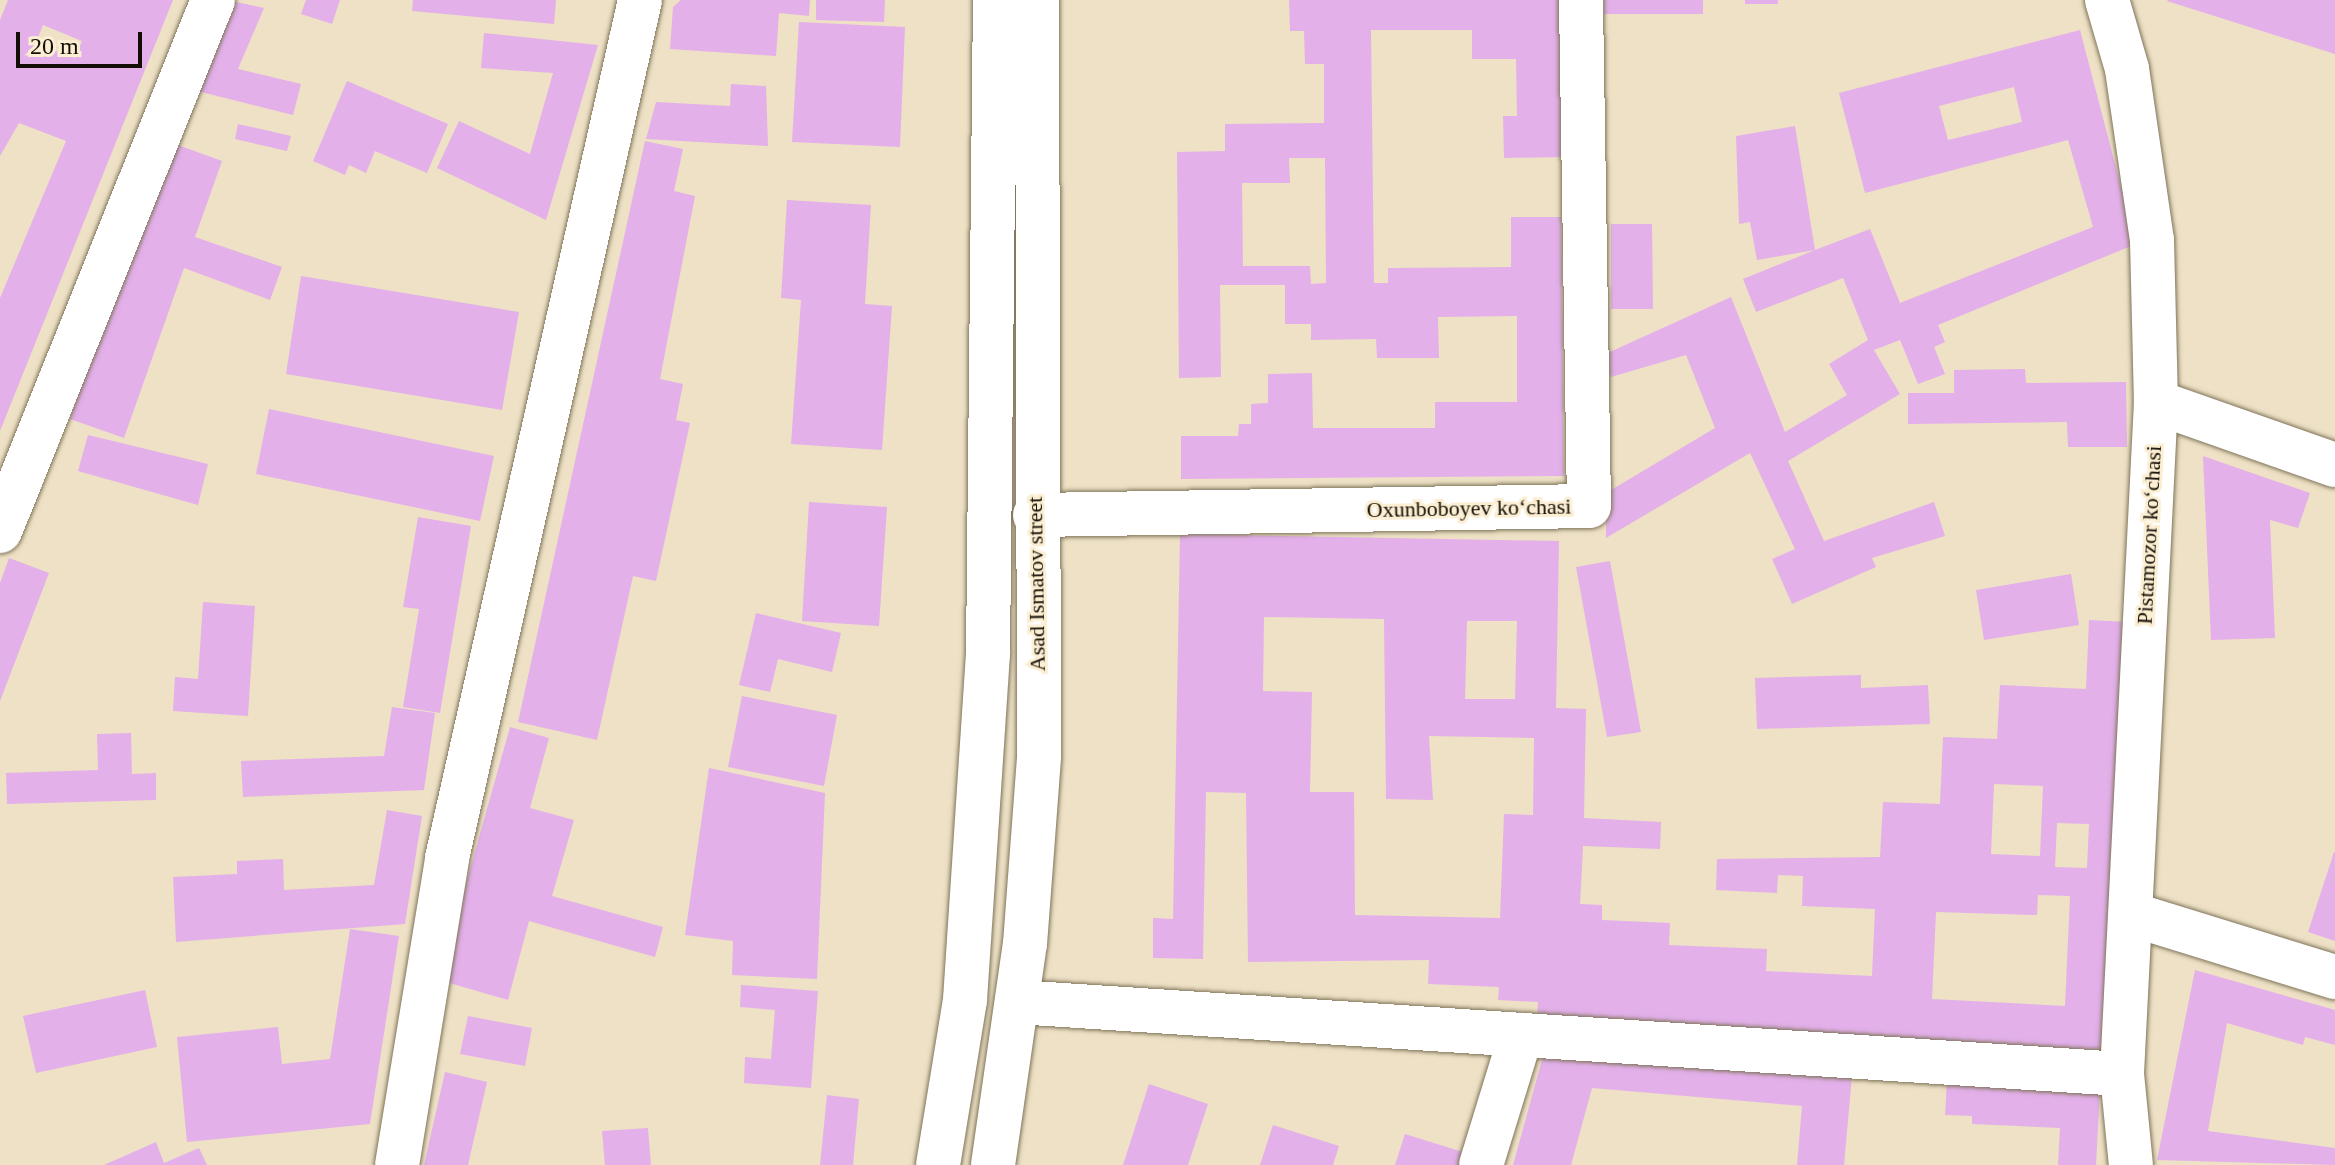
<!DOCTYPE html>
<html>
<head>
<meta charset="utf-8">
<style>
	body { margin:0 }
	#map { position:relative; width:2335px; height:1165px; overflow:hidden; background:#eee1c5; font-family:"Times New Roman",serif }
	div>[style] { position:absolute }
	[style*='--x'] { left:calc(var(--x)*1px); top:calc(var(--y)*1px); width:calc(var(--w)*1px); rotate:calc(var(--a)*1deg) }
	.building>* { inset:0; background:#e3b0ea }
	.roads { filter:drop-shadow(0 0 2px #7f745a) drop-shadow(0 0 2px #7f745a) }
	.minor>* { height:44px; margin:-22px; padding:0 22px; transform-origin:22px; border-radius:22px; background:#fff }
	.major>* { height:44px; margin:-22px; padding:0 22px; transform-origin:22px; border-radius:22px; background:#fff }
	span { translate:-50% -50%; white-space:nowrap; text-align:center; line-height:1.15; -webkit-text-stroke:6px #fbeed2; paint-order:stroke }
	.street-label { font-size:22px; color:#130e05 }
	.scale { position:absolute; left:16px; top:32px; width:126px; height:36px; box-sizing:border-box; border:4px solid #130e05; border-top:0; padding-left:10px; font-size:24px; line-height:28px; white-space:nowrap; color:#130e05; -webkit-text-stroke:6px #fbeed2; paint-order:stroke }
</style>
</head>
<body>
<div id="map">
	<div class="building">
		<i style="clip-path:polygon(evenodd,8px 0,173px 0,0 431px,0 298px,66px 141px,19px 123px,0 156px,0 20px,8px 0,43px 25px,82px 41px,75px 58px,36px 43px,43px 25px)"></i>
		<i style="clip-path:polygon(227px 0,264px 8px,238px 69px,301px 84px,293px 115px,189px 89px)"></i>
		<i style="clip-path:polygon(306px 0,340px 0,332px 24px,301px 14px)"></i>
		<i style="clip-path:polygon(413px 0,556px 0,554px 24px,412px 11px)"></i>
		<i style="clip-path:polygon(681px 0,810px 0,809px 16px,779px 13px,776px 56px,670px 49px,673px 7px)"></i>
		<i style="clip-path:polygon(816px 0,885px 0,884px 22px,816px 20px)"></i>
		<i style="clip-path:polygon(evenodd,1289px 0,1560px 0,1562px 157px,1504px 158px,1503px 116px,1517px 116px,1516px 59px,1472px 59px,1472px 30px,1371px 30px,1374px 283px,1388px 283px,1388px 268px,1511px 267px,1511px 217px,1561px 217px,1564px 476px,1181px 479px,1181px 436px,1238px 436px,1239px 424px,1251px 424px,1251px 404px,1268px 403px,1268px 374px,1312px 373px,1313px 428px,1435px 428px,1435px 402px,1517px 402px,1517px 316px,1438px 317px,1439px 358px,1377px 358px,1376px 339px,1311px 340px,1311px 324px,1285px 324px,1285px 285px,1220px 285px,1221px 377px,1179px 378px,1177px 152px,1225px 151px,1225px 124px,1324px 123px,1324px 64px,1305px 64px,1304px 31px,1290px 31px,1289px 0,1289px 158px,1325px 158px,1326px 283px,1311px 284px,1310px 266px,1243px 266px,1242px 183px,1290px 183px,1289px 158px)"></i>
		<i style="clip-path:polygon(1604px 0,1703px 0,1703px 14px,1604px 14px)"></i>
		<i style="clip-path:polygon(1745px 0,1778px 0,1778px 4px,1745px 4px)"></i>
		<i style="clip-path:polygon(2168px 0,2335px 0,2335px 54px,2167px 1px)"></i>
		<i style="clip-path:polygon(799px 22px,905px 27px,900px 147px,792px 142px)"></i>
		<i style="clip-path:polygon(evenodd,2080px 30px,2136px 244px,1938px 325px,1945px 342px,1934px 347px,1945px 374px,1918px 384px,1900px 340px,1874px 350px,1900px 394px,1788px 461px,1824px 541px,1934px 502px,1945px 536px,1872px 558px,1876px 567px,1792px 604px,1772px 559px,1795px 549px,1750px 453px,1606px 538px,1606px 493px,1715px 428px,1686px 355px,1611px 377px,1601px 356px,1731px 297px,1785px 432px,1847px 395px,1829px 364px,1868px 340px,1843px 278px,1756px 312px,1743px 279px,1815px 250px,1757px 260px,1750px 222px,1739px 224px,1736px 136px,1795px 126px,1815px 250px,1870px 229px,1900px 303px,2093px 227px,2068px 140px,1865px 193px,1839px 93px,2080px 30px,2014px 87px,2022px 122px,1948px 140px,1939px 106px,2014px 87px)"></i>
		<i style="clip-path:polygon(484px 33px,598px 45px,546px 220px,437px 168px,459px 121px,530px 154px,553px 73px,481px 68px)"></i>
		<i style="clip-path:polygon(347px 81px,448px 124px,427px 173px,375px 151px,366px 173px,349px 165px,345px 175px,313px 161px)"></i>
		<i style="clip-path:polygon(731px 84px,766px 86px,768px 146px,646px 139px,656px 102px,730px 106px)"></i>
		<i style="clip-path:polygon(238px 124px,291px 136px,287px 151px,235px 139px)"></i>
		<i style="clip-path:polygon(164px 140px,222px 161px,195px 237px,282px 267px,270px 300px,184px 268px,124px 438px,70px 419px)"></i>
		<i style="clip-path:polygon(645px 141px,683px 149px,674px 191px,695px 196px,660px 379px,683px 384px,676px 420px,690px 423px,656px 581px,633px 576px,597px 740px,518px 722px)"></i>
		<i style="clip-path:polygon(787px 200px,871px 205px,865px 304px,892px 306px,882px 450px,791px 444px,801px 300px,781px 298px)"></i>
		<i style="clip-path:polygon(1611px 224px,1652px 224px,1653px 309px,1611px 309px)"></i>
		<i style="clip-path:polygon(301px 276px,519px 312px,502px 410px,286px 374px)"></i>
		<i style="clip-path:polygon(2025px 369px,2026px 383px,2126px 382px,2127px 447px,2068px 447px,2067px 422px,1908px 424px,1908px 393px,1954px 393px,1954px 370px)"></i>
		<i style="clip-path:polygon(269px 409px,494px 456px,480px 521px,256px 474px)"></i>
		<i style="clip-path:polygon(88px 435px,208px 464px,198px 505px,78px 471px)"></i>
		<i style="clip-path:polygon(2203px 456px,2310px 493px,2298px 528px,2270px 520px,2275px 638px,2211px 640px)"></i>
		<i style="clip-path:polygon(809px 502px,887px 507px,879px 626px,802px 621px)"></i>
		<i style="clip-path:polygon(418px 517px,471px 526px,440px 713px,403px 707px,419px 609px,403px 607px)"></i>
		<i style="clip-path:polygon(evenodd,1180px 534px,1559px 541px,1556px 708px,1586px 709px,1584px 818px,1661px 822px,1660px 849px,1583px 846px,1580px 904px,1602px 905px,1602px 920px,1670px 923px,1669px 945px,1767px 949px,1766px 971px,1872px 976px,1875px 909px,1802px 906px,1803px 876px,1778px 875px,1777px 893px,1716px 890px,1717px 859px,1880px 857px,1883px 802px,1940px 804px,1943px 737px,1997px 739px,2000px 685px,2086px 689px,2089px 620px,2130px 622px,2112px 1053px,1536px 1027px,1538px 1002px,1498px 1000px,1499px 987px,1428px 984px,1429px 960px,1248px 962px,1246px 793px,1206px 792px,1203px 959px,1153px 958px,1153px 918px,1173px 919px,1180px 534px,1264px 617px,1384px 619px,1386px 799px,1433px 800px,1429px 736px,1534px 738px,1533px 815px,1504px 814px,1500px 918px,1355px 915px,1354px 792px,1310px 792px,1312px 692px,1263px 691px,1264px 617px,1180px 534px,1467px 621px,1517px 621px,1515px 699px,1465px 699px,1467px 621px,1180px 534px,1994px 784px,2043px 786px,2040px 856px,1991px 854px,1994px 784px,1180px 534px,2057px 823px,2089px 824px,2087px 868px,2055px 867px,2057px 823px,1180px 534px,2038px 895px,2070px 896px,2065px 1006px,1932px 999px,1936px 912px,2037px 915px,2038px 895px)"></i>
		<i style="clip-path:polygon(9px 558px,49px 573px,0 701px,0 583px)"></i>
		<i style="clip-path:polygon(1610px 561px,1641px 732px,1607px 737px,1576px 567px)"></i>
		<i style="clip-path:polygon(2071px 574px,2079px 625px,1984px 640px,1976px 590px)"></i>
		<i style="clip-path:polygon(203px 602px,255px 606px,248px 716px,173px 711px,175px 677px,198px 679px)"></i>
		<i style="clip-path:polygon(756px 613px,841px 633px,832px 672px,778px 659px,770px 692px,739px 685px)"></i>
		<i style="clip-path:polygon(1861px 675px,1861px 688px,1928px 685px,1930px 724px,1757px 729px,1755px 678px)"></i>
		<i style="clip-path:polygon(742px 696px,837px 715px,824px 786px,728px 767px)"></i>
		<i style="clip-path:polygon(392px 707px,435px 713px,424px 790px,243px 797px,241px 761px,384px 756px)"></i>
		<i style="clip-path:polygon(510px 727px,549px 738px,530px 808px,574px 820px,552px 896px,663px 927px,655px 957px,529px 921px,508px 1000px,439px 980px)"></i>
		<i style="clip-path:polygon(131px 733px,132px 774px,156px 773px,156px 800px,7px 804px,6px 773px,98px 770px,97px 734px)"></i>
		<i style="clip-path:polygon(709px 768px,825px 793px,817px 979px,732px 975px,733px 941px,685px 935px)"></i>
		<i style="clip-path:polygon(387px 810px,422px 816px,405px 924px,176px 942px,173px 877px,237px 874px,237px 861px,283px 859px,284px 890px,374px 885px)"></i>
		<i style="clip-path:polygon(2334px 852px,2335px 852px,2335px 941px,2308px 932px)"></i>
		<i style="clip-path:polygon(350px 929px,399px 936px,370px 1124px,187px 1142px,177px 1037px,278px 1027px,282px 1064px,330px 1059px)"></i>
		<i style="clip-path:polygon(2195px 970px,2335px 1010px,2335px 1045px,2305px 1037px,2303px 1045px,2227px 1023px,2208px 1131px,2335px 1148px,2335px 1165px,2157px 1160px)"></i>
		<i style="clip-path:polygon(741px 985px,818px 991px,811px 1088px,744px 1083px,745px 1057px,771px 1059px,775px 1010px,740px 1007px)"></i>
		<i style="clip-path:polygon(145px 990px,157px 1047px,36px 1073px,23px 1016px)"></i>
		<i style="clip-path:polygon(468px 1016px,532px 1028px,525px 1066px,460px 1054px)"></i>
		<i style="clip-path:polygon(1545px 1049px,1852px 1076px,1844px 1165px,1797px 1165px,1802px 1106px,1592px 1088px,1571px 1165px,1513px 1165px)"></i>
		<i style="clip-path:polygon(445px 1072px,487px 1082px,468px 1165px,424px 1165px)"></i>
		<i style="clip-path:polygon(1947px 1081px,2100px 1089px,2096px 1165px,2058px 1165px,2060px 1128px,1972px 1124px,1972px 1116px,1945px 1115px)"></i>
		<i style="clip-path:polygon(1149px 1084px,1208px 1104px,1188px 1165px,1123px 1165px)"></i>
		<i style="clip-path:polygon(827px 1095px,859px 1099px,853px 1165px,820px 1165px)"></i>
		<i style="clip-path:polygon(1273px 1125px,1339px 1146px,1333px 1165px,1260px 1165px)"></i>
		<i style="clip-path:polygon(648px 1128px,651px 1165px,605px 1165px,602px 1131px)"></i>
		<i style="clip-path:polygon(1405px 1134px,1466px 1153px,1462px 1165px,1395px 1165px)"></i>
		<i style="clip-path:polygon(156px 1142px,164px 1163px,199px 1148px,207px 1165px,104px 1165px)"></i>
	</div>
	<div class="roads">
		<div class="minor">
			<i style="--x:2107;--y:0;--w:72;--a:73.8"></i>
			<i style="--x:2127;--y:69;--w:173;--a:81.7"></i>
			<i style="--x:2152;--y:240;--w:162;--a:88.6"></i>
			<i style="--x:2156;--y:402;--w:673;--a:92.9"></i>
			<i style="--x:2122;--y:1074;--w:91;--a:84.4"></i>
			<i style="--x:2156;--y:402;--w:190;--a:19.4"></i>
			<i style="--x:1035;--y:515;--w:554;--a:-0.93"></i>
			<i style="--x:1589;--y:506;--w:506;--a:-90.91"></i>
			<i style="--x:0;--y:531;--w:572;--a:-68.14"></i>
			<i style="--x:2131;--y:914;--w:214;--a:17.2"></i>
			<i style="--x:1017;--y:1002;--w:1107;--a:3.73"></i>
			<i style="--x:397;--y:1165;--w:311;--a:-80.7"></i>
			<i style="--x:447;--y:858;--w:879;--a:-77.32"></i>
			<i style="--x:1481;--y:1165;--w:136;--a:-72.9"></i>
		</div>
		<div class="major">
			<i style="--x:938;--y:1165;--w:167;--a:-80.7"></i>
			<i style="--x:965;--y:1000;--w:347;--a:-86.2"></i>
			<i style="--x:988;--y:654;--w:654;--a:-89.39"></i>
			<i style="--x:993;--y:1165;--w:223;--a:-81.8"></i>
			<i style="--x:1025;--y:944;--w:189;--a:-85.7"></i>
			<i style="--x:1039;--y:756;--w:756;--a:-90.15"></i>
		</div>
	</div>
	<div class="street-label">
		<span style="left:1469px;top:508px;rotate:-1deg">Oxunboboyev koʻchasi</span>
		<span style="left:2149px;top:535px;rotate:-87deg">Pistamozor koʻchasi</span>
		<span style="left:1036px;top:584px;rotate:-91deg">Asad Ismatov street</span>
	</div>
	<div class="scale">20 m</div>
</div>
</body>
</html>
